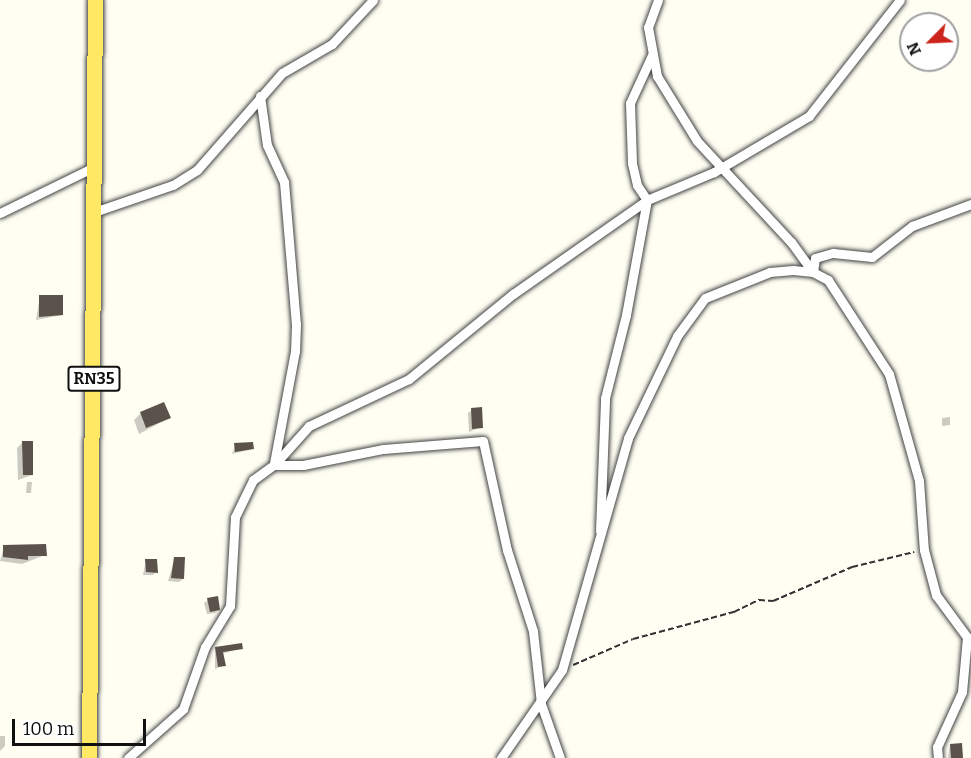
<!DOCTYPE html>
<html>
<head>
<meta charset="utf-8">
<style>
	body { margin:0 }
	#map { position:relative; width:971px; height:758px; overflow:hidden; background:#fffef3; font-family:Bitter,serif }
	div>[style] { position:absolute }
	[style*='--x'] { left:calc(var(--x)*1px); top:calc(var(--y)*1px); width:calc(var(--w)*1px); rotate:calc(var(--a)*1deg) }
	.shadow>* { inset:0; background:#0003 }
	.building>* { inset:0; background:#5a524b }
	.path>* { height:1.5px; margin-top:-0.75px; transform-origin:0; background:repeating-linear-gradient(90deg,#323232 0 6px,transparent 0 9px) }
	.roads { filter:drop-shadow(0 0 2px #434343) drop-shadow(0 0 2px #434343) }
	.minor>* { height:9px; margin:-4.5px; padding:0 4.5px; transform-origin:4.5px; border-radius:4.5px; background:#fff }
	.primary>* { height:15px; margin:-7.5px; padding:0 7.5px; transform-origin:7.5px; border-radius:7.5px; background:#ffe863 }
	span { translate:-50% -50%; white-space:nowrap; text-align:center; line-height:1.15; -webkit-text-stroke:6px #fff; paint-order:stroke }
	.shield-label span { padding:2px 4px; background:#fff; border:2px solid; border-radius:4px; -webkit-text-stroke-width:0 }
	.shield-label { font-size:16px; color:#101010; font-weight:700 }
	.north { position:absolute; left:899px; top:12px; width:60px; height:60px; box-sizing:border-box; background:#fff; border:2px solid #9f9f9f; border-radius:50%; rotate:246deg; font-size:16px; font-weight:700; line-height:24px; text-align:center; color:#101010 }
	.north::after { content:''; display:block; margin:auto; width:21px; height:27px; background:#cc241c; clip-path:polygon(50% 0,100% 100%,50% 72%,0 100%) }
	.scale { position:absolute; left:12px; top:719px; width:134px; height:27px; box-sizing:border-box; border:3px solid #101010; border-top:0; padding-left:8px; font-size:18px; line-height:21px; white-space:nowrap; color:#101010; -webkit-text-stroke:4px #fff; paint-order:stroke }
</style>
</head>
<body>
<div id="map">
	<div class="shadow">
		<i style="clip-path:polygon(40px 296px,62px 315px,36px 320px)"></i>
		<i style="clip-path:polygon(472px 410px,481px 427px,469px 432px,468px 413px)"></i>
		<i style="clip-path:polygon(141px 413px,169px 418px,139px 434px,134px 420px)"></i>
		<i style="clip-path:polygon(950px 417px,950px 425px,942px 426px,942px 418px)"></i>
		<i style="clip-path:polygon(23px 442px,32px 475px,18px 480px,17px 448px)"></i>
		<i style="clip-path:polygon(235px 445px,252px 449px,232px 454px)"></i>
		<i style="clip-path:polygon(27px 482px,32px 482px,31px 493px,26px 493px)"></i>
		<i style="clip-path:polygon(4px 547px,45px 555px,22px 564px,0 561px)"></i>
		<i style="clip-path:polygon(175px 558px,183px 579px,179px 582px,168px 581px)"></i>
		<i style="clip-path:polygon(146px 560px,156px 572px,153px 575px,143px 575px)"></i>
		<i style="clip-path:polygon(208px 600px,218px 610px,215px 613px,207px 614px,204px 603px)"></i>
		<i style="clip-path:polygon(215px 648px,241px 648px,222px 654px,224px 665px,215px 669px)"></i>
		<i style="clip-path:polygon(0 736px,5px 736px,5px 746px,0 751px)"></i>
		<i style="clip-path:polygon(950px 745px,961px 758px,948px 758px)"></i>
	</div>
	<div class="building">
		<i style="clip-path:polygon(39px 295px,63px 295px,63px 315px,39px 317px)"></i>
		<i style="clip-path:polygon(164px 402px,171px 418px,146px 428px,140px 412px)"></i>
		<i style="clip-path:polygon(482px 407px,483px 428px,472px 429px,471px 408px)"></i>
		<i style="clip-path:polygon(22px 441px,33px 441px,33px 475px,23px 475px)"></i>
		<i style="clip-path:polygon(253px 442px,254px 449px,235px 452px,234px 443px)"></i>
		<i style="clip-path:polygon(46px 544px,47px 556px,28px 556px,28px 560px,3px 557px,3px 545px)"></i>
		<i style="clip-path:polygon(174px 557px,185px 557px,184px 579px,171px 578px)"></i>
		<i style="clip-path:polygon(145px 559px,157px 559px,158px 573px,146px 572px)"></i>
		<i style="clip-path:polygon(218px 596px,220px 610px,210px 612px,207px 598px)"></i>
		<i style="clip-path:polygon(242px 643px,243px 649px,223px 652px,226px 666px,218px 667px,215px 647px)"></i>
		<i style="clip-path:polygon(962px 743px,963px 758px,951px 758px,950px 744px)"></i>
	</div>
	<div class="path">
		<i style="--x:573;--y:665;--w:65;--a:-23.4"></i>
		<i style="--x:633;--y:639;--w:105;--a:-15"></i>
		<i style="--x:734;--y:612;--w:28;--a:-26"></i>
		<i style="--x:759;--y:600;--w:14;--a:4"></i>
		<i style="--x:773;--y:601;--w:86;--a:-23.3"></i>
		<i style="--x:852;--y:567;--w:64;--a:-13.6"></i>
	</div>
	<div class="roads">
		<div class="minor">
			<i style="--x:658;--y:0;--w:29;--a:110"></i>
			<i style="--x:648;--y:27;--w:50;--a:79.6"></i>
			<i style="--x:657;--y:76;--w:76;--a:58.4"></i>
			<i style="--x:697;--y:141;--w:138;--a:47.1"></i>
			<i style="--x:791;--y:242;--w:37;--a:54"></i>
			<i style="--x:260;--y:96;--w:49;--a:81.9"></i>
			<i style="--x:267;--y:145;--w:41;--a:65.3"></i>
			<i style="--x:284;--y:182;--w:143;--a:85.2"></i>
			<i style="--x:296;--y:324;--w:27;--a:92"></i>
			<i style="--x:295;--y:351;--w:114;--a:100.6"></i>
			<i style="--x:94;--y:212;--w:83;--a:-18.9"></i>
			<i style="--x:173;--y:185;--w:28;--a:-32"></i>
			<i style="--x:197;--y:170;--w:129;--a:-48.8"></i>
			<i style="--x:282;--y:73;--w:58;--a:-30.1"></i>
			<i style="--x:332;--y:44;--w:60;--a:-47"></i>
			<i style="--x:0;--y:213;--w:107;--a:-26.1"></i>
			<i style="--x:813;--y:272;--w:14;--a:-82"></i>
			<i style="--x:815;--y:258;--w:19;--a:-16"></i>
			<i style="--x:833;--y:253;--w:39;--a:6"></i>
			<i style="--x:872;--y:257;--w:51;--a:-37.8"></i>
			<i style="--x:912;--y:226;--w:63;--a:-20.4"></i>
			<i style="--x:274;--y:465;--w:52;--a:-48.1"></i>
			<i style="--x:309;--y:426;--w:110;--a:-25.2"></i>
			<i style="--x:409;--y:379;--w:134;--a:-39.3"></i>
			<i style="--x:513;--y:294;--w:164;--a:-35"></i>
			<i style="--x:647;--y:200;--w:73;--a:-22.7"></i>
			<i style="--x:714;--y:172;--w:110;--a:-30.5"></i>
			<i style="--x:809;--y:116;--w:147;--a:-51.9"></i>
			<i style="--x:600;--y:531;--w:133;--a:-87.8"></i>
			<i style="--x:605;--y:398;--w:86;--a:-75.8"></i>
			<i style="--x:626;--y:315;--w:117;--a:-79.7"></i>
			<i style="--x:647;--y:200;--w:18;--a:-124"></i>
			<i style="--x:637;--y:185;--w:23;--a:-103"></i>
			<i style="--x:632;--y:163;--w:60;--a:-91.9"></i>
			<i style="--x:630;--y:103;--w:53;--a:-65.4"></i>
			<i style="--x:128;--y:758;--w:74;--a:-41.7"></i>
			<i style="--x:183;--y:709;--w:66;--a:-70.5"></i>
			<i style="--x:205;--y:647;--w:48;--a:-58.6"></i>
			<i style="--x:230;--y:606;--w:89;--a:-86.8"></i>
			<i style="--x:235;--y:517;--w:41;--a:-64.1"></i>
			<i style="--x:253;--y:480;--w:26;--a:-36"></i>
			<i style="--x:274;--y:465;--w:29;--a:0"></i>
			<i style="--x:303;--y:465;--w:82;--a:-11.3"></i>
			<i style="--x:383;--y:449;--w:100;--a:-4.6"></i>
			<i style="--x:483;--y:441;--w:112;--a:77.6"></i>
			<i style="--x:507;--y:550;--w:85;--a:72.2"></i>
			<i style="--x:533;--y:631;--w:73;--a:83.7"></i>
			<i style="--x:541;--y:704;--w:57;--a:70.6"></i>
			<i style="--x:501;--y:758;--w:107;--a:-55.3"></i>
			<i style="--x:562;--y:670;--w:241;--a:-74.1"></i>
			<i style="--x:628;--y:438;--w:113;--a:-64.3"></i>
			<i style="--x:677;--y:336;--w:47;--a:-53.6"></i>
			<i style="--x:705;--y:298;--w:70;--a:-21.8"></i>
			<i style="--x:770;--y:272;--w:23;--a:-5"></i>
			<i style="--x:793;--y:270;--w:20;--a:6"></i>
			<i style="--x:813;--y:272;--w:17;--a:28"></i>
			<i style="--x:828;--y:280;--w:112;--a:57"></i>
			<i style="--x:889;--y:374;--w:111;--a:74.3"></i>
			<i style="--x:919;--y:481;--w:69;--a:85.9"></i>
			<i style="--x:924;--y:550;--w:47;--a:75.1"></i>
			<i style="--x:936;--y:595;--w:52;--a:53.6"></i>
			<i style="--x:967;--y:637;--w:55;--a:95.2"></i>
			<i style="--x:962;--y:692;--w:60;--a:114.4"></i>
			<i style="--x:937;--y:747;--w:11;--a:85"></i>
		</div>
		<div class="primary">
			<i style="--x:89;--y:758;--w:758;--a:-89.55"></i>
		</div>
	</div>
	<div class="shield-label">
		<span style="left:94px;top:379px">RN35</span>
	</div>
	<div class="north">N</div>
	<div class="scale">100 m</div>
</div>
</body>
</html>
